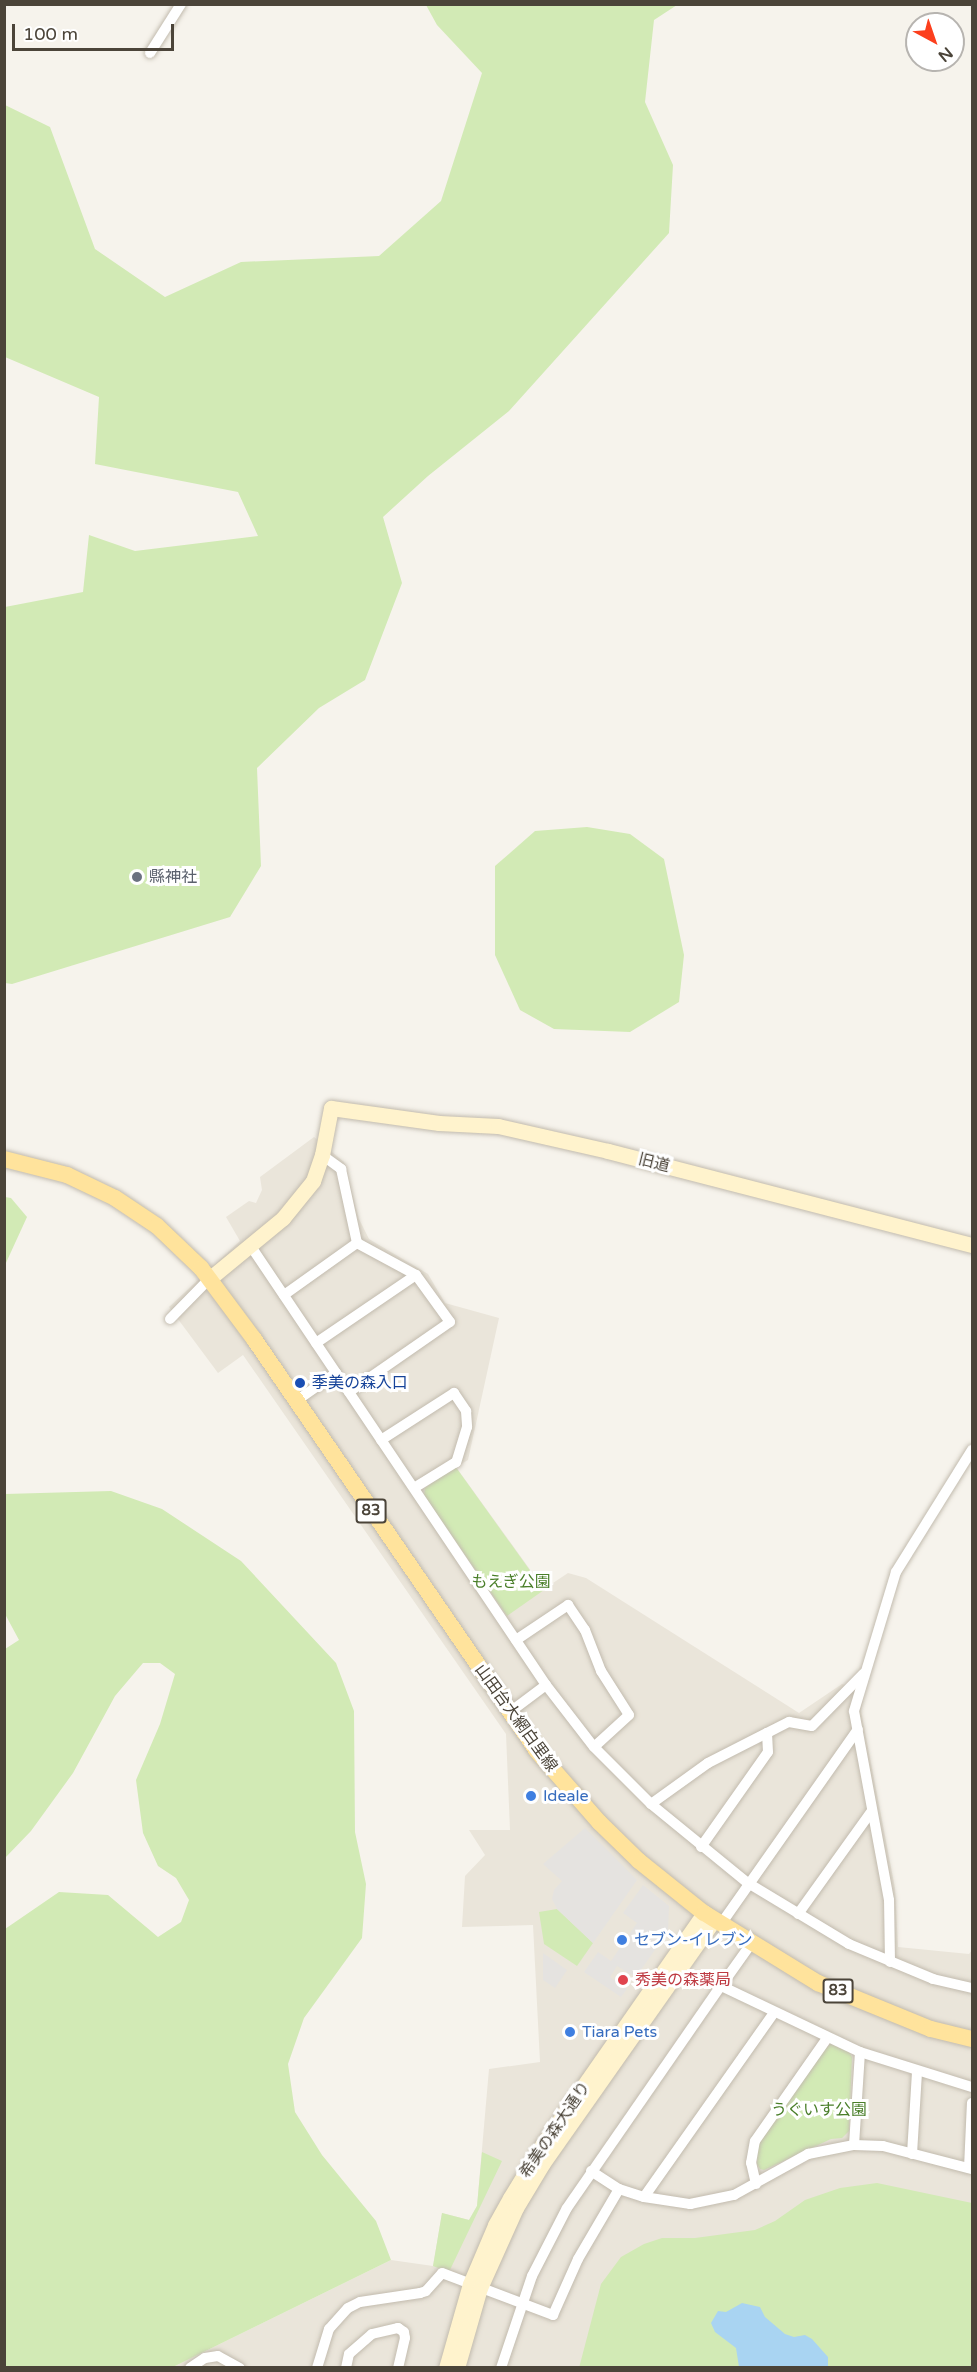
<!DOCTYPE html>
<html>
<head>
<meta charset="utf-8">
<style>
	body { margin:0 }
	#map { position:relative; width:977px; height:2372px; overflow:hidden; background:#f6f3ec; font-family:"Varela Round","Noto Sans JP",sans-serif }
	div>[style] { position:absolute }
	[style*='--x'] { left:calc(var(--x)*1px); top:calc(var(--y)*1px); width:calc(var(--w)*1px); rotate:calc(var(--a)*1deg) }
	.residential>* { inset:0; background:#eae5da }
	.green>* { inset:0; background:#d2eab5 }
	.parking>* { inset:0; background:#e5e3e0 }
	.water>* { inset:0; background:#a9d4f2 }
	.roads { filter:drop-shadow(0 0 2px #c2bbae) drop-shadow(0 0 2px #c2bbae) }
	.street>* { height:10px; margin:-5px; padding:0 5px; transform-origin:5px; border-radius:5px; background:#fff }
	.secondary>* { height:15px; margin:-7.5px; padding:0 7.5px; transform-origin:7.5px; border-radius:7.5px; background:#fff3cd }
	.primary>* { height:16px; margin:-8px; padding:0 8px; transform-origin:8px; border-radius:8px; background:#ffe39c }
	.dots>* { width:16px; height:16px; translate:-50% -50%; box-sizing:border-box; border:3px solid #fff; border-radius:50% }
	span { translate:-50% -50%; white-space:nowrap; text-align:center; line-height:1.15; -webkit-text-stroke:6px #fff; paint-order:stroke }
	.shield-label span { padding:2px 4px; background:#fff; border:2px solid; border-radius:4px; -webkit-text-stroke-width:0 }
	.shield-label { font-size:15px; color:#4b4439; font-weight:700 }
	.worship-label { font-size:16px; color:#5b616d }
	.left { translate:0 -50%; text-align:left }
	.street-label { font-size:16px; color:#4b4439 }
	.transit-label { font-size:16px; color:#164399 }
	.park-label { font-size:16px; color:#4a7f2a }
	.shop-label { font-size:16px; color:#366cbe }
	.health-label { font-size:16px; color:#be3a42 }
	.frame { position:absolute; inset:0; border:6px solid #4b4439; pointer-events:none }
	.north { position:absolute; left:905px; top:12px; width:60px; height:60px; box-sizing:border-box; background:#fff; border:2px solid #b7b4b0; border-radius:50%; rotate:140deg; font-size:16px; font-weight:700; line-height:24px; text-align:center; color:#4b4439 }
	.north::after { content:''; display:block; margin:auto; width:21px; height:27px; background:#fc3f1d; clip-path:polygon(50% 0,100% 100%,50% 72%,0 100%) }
	.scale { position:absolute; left:12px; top:24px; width:162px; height:27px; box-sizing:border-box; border:3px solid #4b4439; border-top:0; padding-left:8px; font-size:18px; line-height:21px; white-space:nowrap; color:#4b4439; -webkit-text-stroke:4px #fff; paint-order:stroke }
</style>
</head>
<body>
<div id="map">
	<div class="residential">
		<i style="clip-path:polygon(314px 1137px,344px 1162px,359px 1219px,369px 1239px,428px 1274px,445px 1303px,499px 1318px,468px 1460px,456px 1467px,544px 1589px,568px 1573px,586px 1578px,799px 1713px,842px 1684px,856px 1688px,864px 1695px,861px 1711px,895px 1888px,898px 1947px,969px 1954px,972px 1950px,972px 2367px,173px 2367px,391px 2260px,433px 2266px,442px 2213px,469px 2220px,477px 2206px,489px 2069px,540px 2062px,533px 1925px,462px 1927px,465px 1876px,485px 1855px,469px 1830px,510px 1830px,506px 1734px,243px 1355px,218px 1373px,169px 1307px,240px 1241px,226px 1217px,249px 1201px,256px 1203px,262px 1190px,260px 1177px)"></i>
	</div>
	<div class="green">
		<i style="clip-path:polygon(426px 5px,677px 5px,654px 20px,645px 102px,673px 165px,669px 233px,509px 411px,428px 476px,383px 517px,402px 583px,365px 680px,319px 708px,257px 768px,261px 866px,230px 917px,12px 984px,5px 983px,5px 607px,83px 592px,89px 535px,135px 551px,258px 536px,238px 492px,95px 464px,99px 397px,5px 357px,5px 105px,50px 127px,95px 249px,165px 297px,241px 262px,379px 256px,441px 201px,482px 73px,437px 25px)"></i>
		<i style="clip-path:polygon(587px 827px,630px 834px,664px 859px,684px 955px,679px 1002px,630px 1032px,554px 1029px,520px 1010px,495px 955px,495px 866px,535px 831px)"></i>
		<i style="clip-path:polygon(5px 1197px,11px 1198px,27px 1217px,5px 1265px)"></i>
		<i style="clip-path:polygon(455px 1466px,544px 1590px,507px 1616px,424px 1495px,425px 1488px)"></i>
		<i style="clip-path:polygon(111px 1491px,162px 1509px,241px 1561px,336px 1663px,354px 1711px,355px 1832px,366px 1884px,362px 1938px,304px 2018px,288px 2064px,295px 2112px,322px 2155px,376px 2221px,391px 2260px,173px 2367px,5px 2367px,5px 1929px,59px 1892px,108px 1895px,158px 1937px,181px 1922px,189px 1900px,176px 1878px,158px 1866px,143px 1833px,136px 1780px,160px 1724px,175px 1674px,160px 1663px,143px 1663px,115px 1696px,73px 1773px,31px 1831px,5px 1858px,5px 1649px,19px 1640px,5px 1614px,5px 1494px)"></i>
		<i style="clip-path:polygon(557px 1909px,593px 1943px,577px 1966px,544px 1944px,539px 1912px)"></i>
		<i style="clip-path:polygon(831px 2044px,849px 2052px,852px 2057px,849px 2131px,842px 2138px,831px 2139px,764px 2170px,760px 2169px,757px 2164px,758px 2145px,824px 2049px)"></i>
		<i style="clip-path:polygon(482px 2152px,502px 2161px,449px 2272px,433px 2266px,442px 2213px,469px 2220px,477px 2206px)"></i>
		<i style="clip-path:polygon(877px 2183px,972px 2203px,972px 2367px,579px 2368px,601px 2284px,621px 2257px,644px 2244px,662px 2238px,695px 2238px,755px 2230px,775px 2221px,805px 2200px,840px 2188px)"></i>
	</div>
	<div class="parking">
		<i style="clip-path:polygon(585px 1828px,637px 1880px,593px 1943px,557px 1909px,552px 1899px,554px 1890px,562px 1881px,543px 1864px)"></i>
		<i style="clip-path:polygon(643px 1885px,669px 1906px,668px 1931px,636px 1977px,617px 1966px,610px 1977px,627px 1989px,621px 1997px,584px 1972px,598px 1952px,611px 1961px,637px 1923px,623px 1913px)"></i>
		<i style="clip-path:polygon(543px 1953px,567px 1970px,555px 1988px,543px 1980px)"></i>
	</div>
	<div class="water">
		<i style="clip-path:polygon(742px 2303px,760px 2307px,765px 2317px,785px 2334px,794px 2337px,805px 2335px,812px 2339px,828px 2357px,828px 2367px,739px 2367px,736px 2348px,715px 2332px,711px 2323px,718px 2311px,726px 2312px)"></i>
	</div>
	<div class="roads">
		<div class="street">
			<i style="--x:150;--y:53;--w:58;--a:-57.7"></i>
			<i style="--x:322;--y:1155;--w:24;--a:36"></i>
			<i style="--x:341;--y:1169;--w:76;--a:77.8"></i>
			<i style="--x:357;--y:1243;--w:67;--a:28.5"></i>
			<i style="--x:416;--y:1275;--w:58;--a:54.1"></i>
			<i style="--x:450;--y:1322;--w:123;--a:145.3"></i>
			<i style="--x:250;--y:1245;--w:530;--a:56.07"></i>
			<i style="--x:546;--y:1685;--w:78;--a:52.3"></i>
			<i style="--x:594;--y:1747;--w:81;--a:45"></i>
			<i style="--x:651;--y:1804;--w:125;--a:39.2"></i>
			<i style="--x:748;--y:1883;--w:118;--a:31.1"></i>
			<i style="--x:849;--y:1944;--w:91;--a:22.6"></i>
			<i style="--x:933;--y:1979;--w:40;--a:13"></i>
			<i style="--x:284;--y:1295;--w:90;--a:-35.5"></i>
			<i style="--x:170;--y:1319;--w:56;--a:-45.7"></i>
			<i style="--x:316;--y:1343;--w:121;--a:-34.2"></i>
			<i style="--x:296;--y:1401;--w:49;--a:-35"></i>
			<i style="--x:381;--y:1440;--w:87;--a:-32.8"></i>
			<i style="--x:454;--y:1393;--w:22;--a:56"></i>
			<i style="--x:466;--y:1411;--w:16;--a:86"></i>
			<i style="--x:467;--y:1427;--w:37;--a:107"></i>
			<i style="--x:456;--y:1462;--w:49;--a:148.2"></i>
			<i style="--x:516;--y:1640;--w:63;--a:-33.9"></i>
			<i style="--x:568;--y:1605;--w:30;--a:56"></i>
			<i style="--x:585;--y:1630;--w:44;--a:68.7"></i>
			<i style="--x:601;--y:1671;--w:52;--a:57.5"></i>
			<i style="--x:629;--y:1715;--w:47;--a:137.6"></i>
			<i style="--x:510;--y:1712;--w:45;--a:-36.9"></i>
			<i style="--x:651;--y:1804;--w:70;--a:-35.7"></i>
			<i style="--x:708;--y:1763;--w:66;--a:-27"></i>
			<i style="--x:767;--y:1733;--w:25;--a:-27"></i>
			<i style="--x:789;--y:1722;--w:23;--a:10"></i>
			<i style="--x:812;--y:1726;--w:74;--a:-45.5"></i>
			<i style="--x:701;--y:1847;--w:116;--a:-54.8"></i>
			<i style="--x:768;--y:1752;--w:19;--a:-93"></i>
			<i style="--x:798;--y:1914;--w:125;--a:-54.4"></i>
			<i style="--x:721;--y:1924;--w:238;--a:-54.9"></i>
			<i style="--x:890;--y:1962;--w:62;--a:-90.9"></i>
			<i style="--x:889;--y:1900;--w:192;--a:-100.5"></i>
			<i style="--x:854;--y:1711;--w:145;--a:-73.2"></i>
			<i style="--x:896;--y:1572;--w:144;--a:-58.1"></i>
			<i style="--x:721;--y:1986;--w:52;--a:-54.5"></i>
			<i style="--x:854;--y:2145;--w:93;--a:-86.3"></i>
			<i style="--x:912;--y:2154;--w:82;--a:-86.5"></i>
			<i style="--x:969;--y:2168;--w:65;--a:-87.4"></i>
			<i style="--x:591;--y:2171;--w:33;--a:33"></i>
			<i style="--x:619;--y:2189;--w:26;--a:18"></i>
			<i style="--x:644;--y:2197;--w:47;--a:8.7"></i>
			<i style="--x:690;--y:2204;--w:45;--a:-11.6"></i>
			<i style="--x:734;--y:2195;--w:85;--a:-29"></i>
			<i style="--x:808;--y:2154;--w:47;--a:-11.1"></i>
			<i style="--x:854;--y:2145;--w:29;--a:2"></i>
			<i style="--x:883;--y:2146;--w:92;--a:14.5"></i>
			<i style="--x:756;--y:2184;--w:22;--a:-103"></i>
			<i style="--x:751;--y:2163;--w:22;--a:-80"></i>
			<i style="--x:755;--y:2141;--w:126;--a:-55"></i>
			<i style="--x:644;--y:2197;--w:225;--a:-54.8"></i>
			<i style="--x:190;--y:2368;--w:18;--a:-34"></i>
			<i style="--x:205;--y:2358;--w:13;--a:-9"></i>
			<i style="--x:218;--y:2356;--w:25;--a:29"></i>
			<i style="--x:317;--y:2368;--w:41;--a:-72.9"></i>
			<i style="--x:329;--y:2329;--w:28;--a:-48"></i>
			<i style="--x:348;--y:2308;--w:13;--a:-27"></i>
			<i style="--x:360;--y:2302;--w:61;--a:-8.5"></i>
			<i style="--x:420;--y:2293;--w:6;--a:-18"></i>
			<i style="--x:426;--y:2291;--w:24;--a:-48"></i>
			<i style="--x:442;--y:2273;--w:119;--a:20.7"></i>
			<i style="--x:553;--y:2315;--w:61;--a:-65.9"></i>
			<i style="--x:578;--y:2259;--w:81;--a:-59.6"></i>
			<i style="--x:346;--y:2368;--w:14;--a:-78"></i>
			<i style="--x:349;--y:2354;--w:30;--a:-41"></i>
			<i style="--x:372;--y:2334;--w:27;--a:-13"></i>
			<i style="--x:398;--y:2328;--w:7;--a:34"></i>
			<i style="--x:404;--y:2332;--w:6;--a:81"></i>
			<i style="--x:405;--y:2338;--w:31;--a:103"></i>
			<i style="--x:501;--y:2368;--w:97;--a:-71.4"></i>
			<i style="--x:532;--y:2276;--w:76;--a:-62.8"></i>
			<i style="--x:567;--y:2208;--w:270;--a:-55.3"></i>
			<i style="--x:721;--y:1986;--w:154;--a:25.4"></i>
			<i style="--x:860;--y:2052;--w:117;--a:17.4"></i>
		</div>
		<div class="secondary">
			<i style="--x:209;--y:1279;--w:96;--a:-39.5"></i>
			<i style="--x:283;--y:1218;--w:48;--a:-51"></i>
			<i style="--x:313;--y:1181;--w:28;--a:-71"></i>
			<i style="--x:322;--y:1155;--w:48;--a:-79.2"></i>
			<i style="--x:331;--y:1108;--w:109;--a:7.9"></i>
			<i style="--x:439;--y:1123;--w:59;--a:2.9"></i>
			<i style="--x:498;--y:1126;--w:113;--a:12.8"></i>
			<i style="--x:608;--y:1151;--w:376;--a:14.5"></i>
			<i style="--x:446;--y:2368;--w:87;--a:-74.1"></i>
			<i style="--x:470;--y:2284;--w:64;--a:-67"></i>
			<i style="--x:495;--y:2225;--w:31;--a:-61"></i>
			<i style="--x:510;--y:2198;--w:63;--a:-58.6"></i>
			<i style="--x:543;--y:2144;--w:282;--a:-55.1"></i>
			<i style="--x:457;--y:2368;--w:83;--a:-74"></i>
			<i style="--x:480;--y:2288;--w:88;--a:-65.8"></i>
			<i style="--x:516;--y:2208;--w:52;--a:-59"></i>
			<i style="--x:543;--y:2163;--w:297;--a:-54.9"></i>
		</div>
		<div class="primary">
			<i style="--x:4;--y:1159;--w:65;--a:14.3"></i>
			<i style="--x:67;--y:1175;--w:53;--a:25.6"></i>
			<i style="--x:115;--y:1198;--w:50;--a:33.7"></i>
			<i style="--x:157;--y:1226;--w:61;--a:43.7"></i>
			<i style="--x:201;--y:1268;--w:89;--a:53.3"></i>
			<i style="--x:254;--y:1339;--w:498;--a:55.5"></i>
			<i style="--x:536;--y:1750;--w:96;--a:48.8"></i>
			<i style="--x:599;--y:1822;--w:56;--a:44.3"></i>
			<i style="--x:639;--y:1861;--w:83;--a:38.7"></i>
			<i style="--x:704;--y:1913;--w:134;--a:31.6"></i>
			<i style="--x:818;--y:1983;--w:122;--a:22.2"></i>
			<i style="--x:931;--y:2029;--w:42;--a:13.7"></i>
		</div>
	</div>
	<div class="dots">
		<i style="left:137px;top:877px;background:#6b7280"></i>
		<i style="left:300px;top:1383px;background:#1a4fb4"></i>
		<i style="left:531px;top:1796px;background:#3f7fe0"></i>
		<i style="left:622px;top:1940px;background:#3f7fe0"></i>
		<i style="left:623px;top:1980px;background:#e0444e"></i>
		<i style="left:570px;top:2032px;background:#3f7fe0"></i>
	</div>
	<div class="shield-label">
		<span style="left:371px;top:1511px">83</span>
		<span style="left:838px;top:1991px">83</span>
	</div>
	<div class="worship-label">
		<span class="left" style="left:149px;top:877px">縣神社</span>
	</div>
	<div class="street-label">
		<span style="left:654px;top:1163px;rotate:14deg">旧道</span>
		<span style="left:516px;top:1718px;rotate:54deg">山田台大網白里線</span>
		<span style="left:555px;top:2130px;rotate:-56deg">希美の森大通り</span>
	</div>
	<div class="transit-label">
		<span class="left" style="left:312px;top:1383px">季美の森入口</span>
	</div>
	<div class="park-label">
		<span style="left:511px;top:1582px">もえぎ公園</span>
		<span style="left:819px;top:2110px">うぐいす公園</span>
	</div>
	<div class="shop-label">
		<span class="left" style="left:543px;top:1796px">Ideale</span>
		<span class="left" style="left:634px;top:1940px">セブン-イレブン</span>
		<span class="left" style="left:582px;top:2032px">Tiara Pets</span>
	</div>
	<div class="health-label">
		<span class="left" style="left:635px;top:1980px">秀美の森薬局</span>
	</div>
	<div class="frame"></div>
	<div class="north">N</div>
	<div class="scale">100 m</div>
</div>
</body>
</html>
